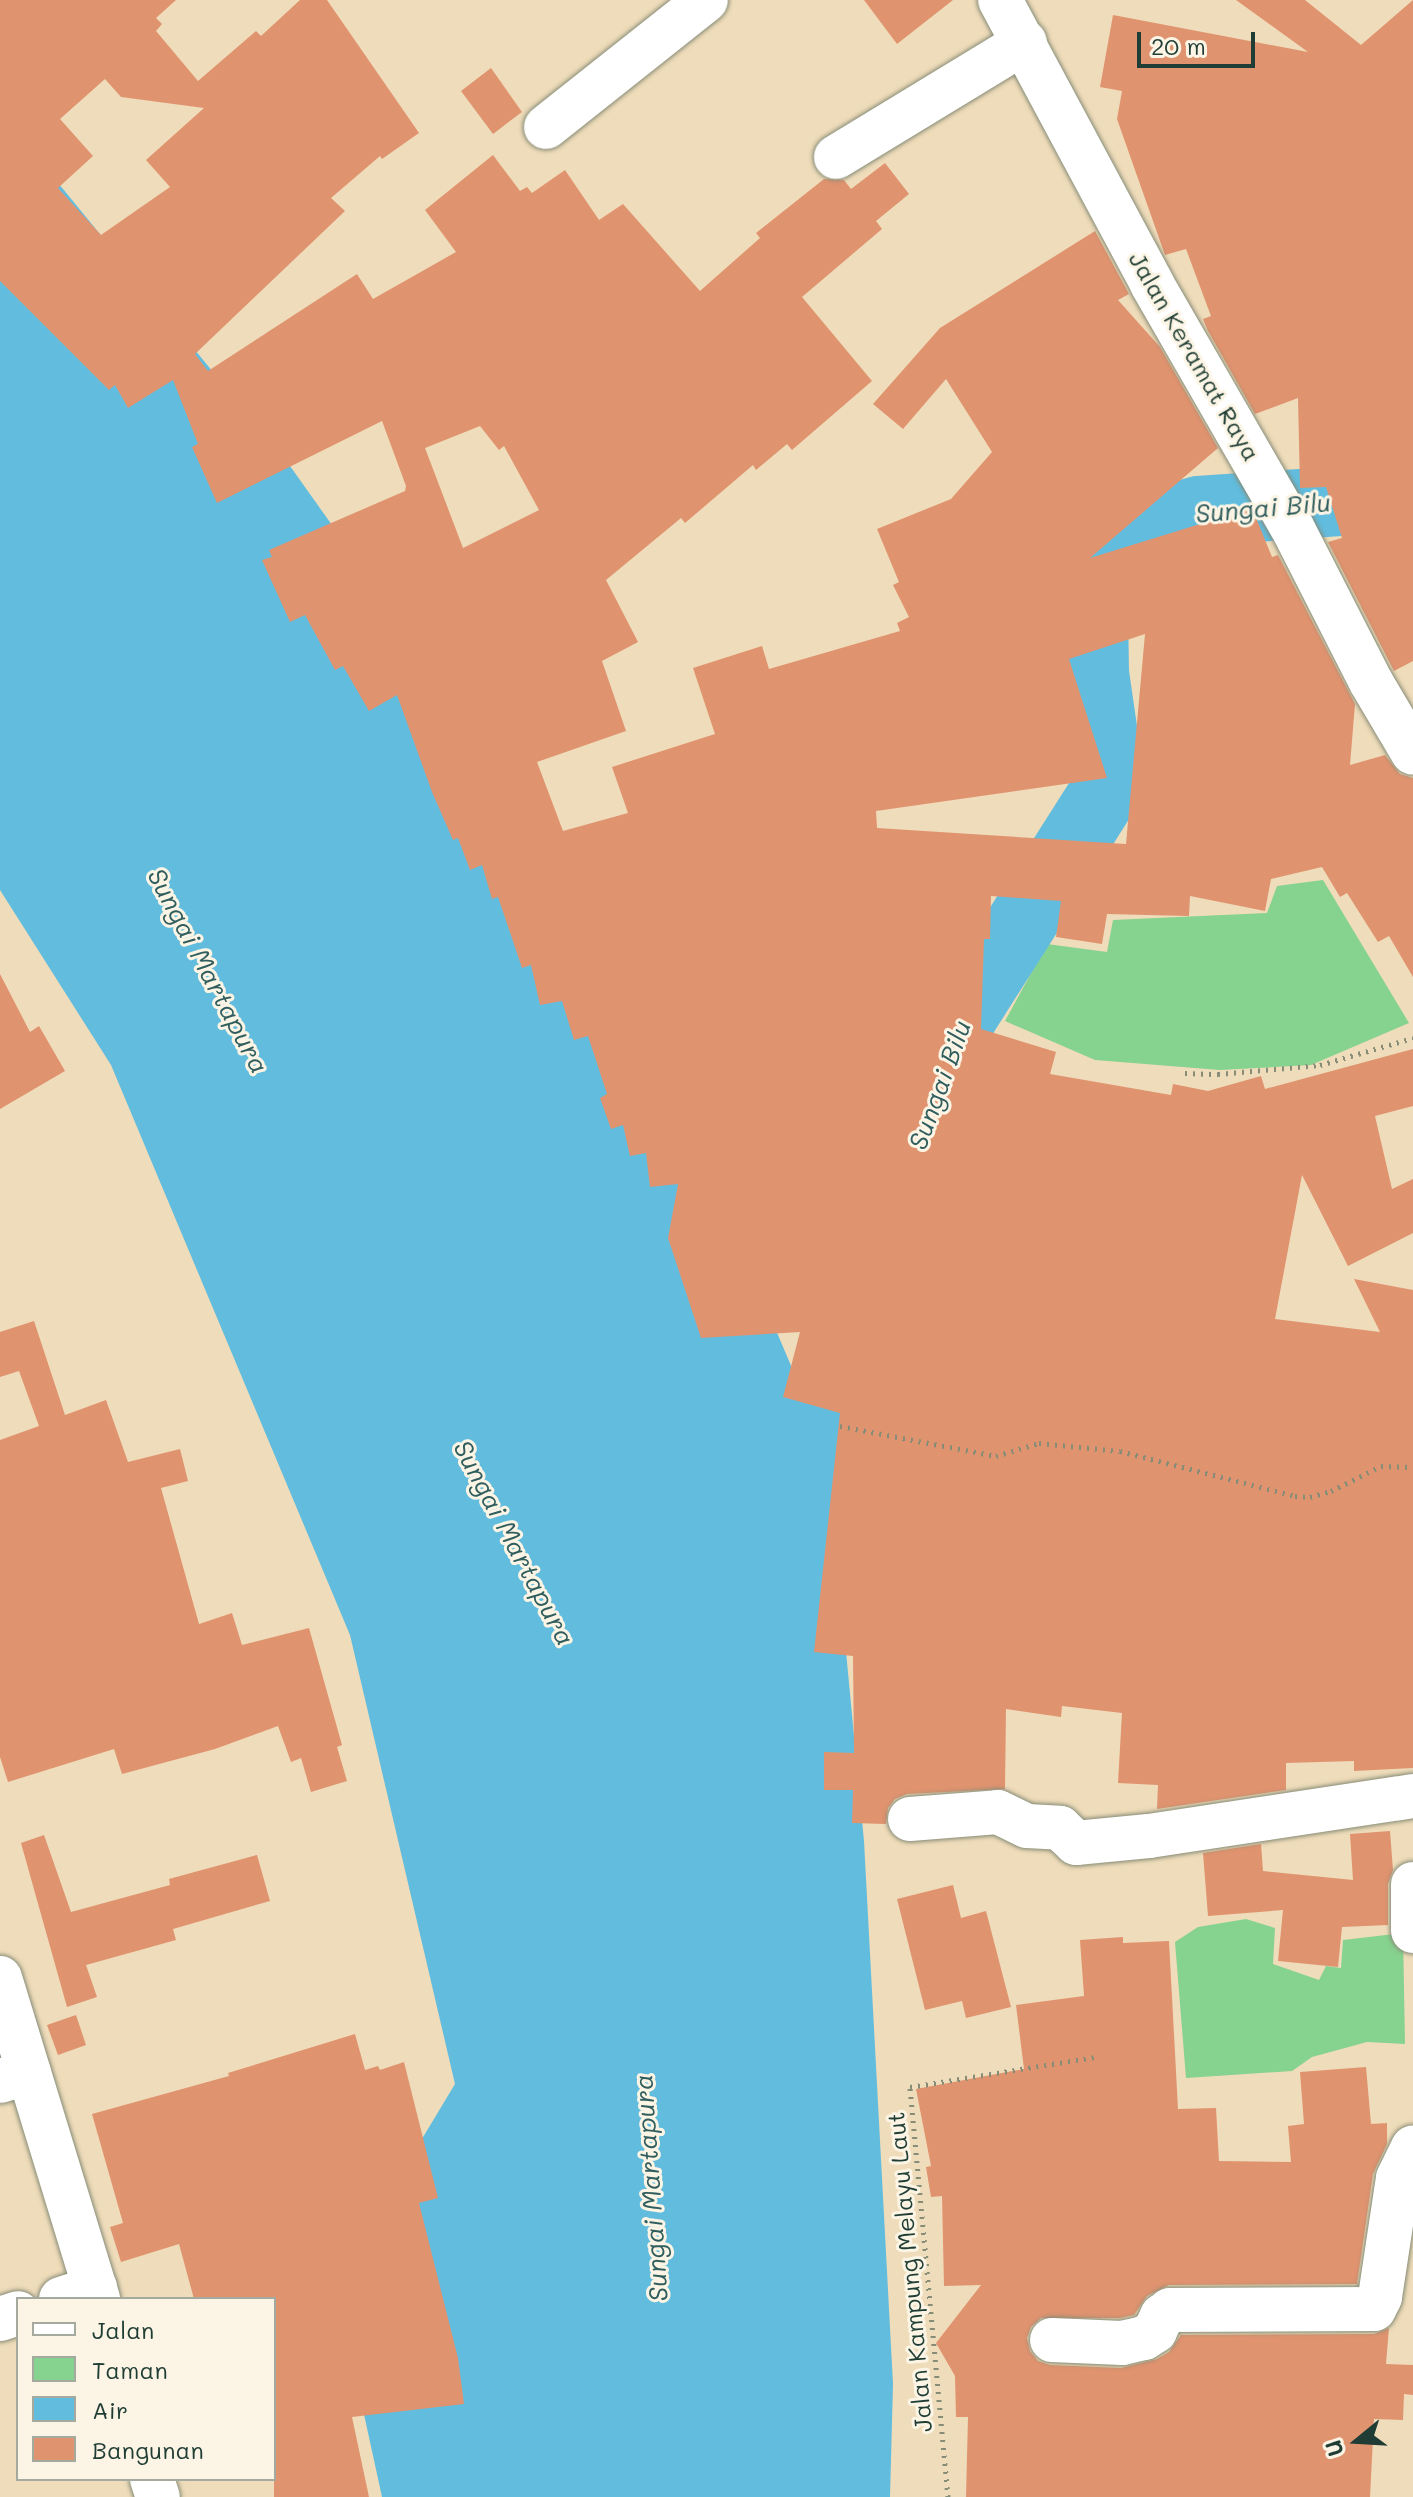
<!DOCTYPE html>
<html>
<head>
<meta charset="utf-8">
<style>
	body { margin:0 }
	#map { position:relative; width:1413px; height:2497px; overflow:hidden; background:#efdcba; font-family:Mali,sans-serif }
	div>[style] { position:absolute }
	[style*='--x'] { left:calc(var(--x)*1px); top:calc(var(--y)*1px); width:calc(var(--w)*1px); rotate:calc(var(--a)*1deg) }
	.green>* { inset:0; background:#86d28f }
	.water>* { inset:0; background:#61bcde }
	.river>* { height:70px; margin:-35px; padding:0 35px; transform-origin:35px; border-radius:35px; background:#61bcde }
	.building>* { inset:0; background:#e0936f }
	.path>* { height:5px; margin-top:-2.5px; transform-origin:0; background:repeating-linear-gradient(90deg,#878c77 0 2px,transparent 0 8px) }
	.roads { filter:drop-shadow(0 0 2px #878c77) drop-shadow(0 0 2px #878c77) }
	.minor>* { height:44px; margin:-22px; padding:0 22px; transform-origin:22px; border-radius:22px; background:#fff }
	.tertiary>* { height:44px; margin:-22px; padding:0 22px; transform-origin:22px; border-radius:22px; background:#fff }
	span { translate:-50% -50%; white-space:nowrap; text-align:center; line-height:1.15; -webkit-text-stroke:6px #fcf5e5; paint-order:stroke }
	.street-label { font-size:24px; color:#1f3d34 }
	.water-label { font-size:26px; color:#305d5e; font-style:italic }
	.legend { position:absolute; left:16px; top:2297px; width:260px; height:184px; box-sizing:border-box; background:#fcf5e5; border:2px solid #a4ab9e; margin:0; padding:10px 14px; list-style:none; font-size:24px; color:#1f3d34 }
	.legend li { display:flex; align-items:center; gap:16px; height:40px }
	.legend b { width:40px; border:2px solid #a4ab9e }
	.north { position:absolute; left:1317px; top:2401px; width:80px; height:80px; -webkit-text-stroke:6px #fcf5e5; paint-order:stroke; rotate:252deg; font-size:22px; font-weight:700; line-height:32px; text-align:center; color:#1f3d34 }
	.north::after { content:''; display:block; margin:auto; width:28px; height:36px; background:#1f3d34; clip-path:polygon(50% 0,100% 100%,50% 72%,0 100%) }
	.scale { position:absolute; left:1137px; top:32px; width:118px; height:36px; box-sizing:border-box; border:4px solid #1f3d34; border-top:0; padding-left:10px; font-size:24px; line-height:28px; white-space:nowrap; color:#1f3d34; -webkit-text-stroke:6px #fcf5e5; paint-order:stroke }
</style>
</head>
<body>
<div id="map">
	<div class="green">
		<i style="clip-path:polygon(1323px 880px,1409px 1023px,1311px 1065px,1220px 1070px,1095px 1060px,1005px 1021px,1047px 944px,1107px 952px,1113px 920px,1267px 913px,1277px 886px)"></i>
		<i style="clip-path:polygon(1246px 1919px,1275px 1928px,1273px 1964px,1319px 1980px,1326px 1966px,1341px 1968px,1343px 1940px,1403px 1933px,1405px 2044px,1367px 2042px,1312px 2057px,1292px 2071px,1186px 2078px,1175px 1942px,1198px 1927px)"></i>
	</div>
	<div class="water">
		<i style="clip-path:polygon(0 136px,54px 178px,290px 466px,494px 753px,746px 1259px,827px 1451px,864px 1841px,893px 2384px,890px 2497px,382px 2497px,360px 2396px,274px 2385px,455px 2084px,350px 1635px,111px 1065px,0 890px)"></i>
	</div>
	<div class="river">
		<i style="--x:943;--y:1072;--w:58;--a:-70.9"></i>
		<i style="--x:962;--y:1017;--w:276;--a:-57.6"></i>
		<i style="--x:1110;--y:784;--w:112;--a:-98.2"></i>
		<i style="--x:1094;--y:673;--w:66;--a:-90.9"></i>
		<i style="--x:1093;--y:607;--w:48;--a:-70.4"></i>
		<i style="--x:1109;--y:562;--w:51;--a:-45"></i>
		<i style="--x:1145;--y:526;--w:56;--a:-15.5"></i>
		<i style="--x:1199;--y:511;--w:215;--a:-4"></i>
		<i style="--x:801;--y:1539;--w:228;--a:-74.5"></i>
	</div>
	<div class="building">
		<i style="clip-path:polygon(evenodd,0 0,176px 0,156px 18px,162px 24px,156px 31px,198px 81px,256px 31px,261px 36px,300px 0,327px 0,419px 133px,382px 159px,380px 156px,331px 198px,345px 211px,195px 354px,208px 371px,357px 274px,373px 299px,456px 252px,425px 210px,493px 155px,520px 191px,527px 187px,532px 193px,565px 170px,599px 220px,623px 204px,700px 291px,760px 238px,756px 233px,824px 179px,844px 180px,851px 189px,885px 163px,909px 194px,876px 221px,882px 229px,802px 297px,872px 381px,792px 450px,787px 444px,756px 470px,753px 465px,685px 523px,681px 518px,606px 580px,638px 642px,602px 661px,626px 731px,537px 762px,563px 831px,628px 813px,612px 767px,715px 734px,693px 668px,762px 646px,769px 669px,900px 631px,897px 623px,909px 617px,893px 585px,899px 582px,877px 529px,951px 499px,992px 452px,946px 379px,903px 429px,873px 404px,940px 328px,1095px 231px,1129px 294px,1118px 300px,1160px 347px,1218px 448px,1090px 558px,1252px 508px,1272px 557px,1278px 555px,1355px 704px,1350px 765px,1385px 755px,1400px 774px,1413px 778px,1413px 977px,1389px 936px,1378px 942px,1347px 893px,1340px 897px,1322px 867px,1271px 879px,1265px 911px,1190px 896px,1189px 916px,1107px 914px,1102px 944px,1056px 937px,1061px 901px,991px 896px,990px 939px,984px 939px,981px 1029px,1056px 1052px,1050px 1074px,1171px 1095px,1173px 1084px,1208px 1091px,1261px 1076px,1265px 1089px,1413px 1049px,1413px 1106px,1375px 1116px,1392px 1189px,1413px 1179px,1413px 1233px,1348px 1266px,1302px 1175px,1275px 1319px,1380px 1332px,1354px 1279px,1413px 1290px,1413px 1768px,1354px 1771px,1354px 1761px,1286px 1763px,1286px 1790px,1157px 1809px,1158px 1785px,1118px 1783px,1122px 1713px,1062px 1706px,1061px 1717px,1006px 1709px,1005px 1789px,907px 1794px,895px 1799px,888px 1808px,886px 1824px,852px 1823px,853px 1790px,824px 1790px,824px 1752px,854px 1753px,853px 1656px,814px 1652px,840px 1413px,783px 1397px,800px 1332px,701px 1338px,668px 1238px,678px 1184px,650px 1187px,646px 1153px,630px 1156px,623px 1125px,611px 1129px,600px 1098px,607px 1094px,588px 1036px,574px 1040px,562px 1001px,540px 1005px,531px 965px,522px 968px,498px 897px,492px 899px,482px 865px,470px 870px,458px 838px,453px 840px,432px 792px,397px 695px,369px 711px,343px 666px,335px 670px,305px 615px,290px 622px,262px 560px,272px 557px,269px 550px,405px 491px,406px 486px,382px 421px,217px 503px,192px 447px,198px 444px,173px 380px,128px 408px,115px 385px,109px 390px,0 281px,0 0,105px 79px,121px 97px,204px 108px,146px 160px,170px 187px,101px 235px,58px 188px,93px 156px,60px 119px,105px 79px,0 0,480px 426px,499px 450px,504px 446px,539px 510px,463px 548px,425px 448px,480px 426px,0 0,1145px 634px,1126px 844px,877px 828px,876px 811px,1107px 778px,1069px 659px,1145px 634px)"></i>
		<i style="clip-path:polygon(864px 0,953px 0,897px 44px)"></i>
		<i style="clip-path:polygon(1236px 0,1305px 0,1361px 45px,1413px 0,1413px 661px,1394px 671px,1328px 542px,1342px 538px,1326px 487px,1300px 488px,1298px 398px,1255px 414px,1208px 331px,1203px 319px,1211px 316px,1186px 249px,1165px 255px,1117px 119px,1122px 91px,1100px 87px,1113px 15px,1308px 52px)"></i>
		<i style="clip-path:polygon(491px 68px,522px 112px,493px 134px,461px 91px)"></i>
		<i style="clip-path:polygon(0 974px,30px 1032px,39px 1026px,65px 1071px,0 1109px)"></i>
		<i style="clip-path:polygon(34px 1321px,65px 1415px,106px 1400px,128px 1462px,180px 1449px,188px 1481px,161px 1488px,199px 1624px,232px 1613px,242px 1645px,309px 1628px,342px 1745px,337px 1747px,347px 1781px,311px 1792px,301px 1758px,291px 1762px,278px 1726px,215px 1749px,122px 1774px,114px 1749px,8px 1782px,0 1757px,0 1440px,39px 1426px,19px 1371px,0 1377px,0 1332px)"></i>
		<i style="clip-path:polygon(1390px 1831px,1393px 1870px,1388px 1884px,1388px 1925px,1342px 1927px,1338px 1967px,1278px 1961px,1283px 1910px,1208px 1916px,1203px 1853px,1261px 1844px,1263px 1871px,1353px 1880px,1350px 1834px)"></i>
		<i style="clip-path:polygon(44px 1835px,71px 1912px,170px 1885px,169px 1879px,257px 1855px,270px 1901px,173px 1929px,176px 1940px,86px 1965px,97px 1997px,67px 2007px,21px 1843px)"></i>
		<i style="clip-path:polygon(953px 1885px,961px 1918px,986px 1911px,1011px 2007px,966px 2018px,962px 2001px,925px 2010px,897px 1899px)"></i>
		<i style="clip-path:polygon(1123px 1937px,1123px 1943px,1169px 1941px,1178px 2109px,1216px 2108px,1219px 2161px,1291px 2162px,1288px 2126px,1304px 2124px,1300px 2072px,1366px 2067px,1371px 2124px,1387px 2123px,1387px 2144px,1373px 2174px,1357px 2284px,1169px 2285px,1147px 2296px,1134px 2315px,1120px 2318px,1041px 2318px,1031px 2327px,1027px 2338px,1030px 2351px,1038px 2361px,1050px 2365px,1121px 2368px,1157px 2359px,1169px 2352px,1181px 2335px,1374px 2334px,1389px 2328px,1386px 2364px,1413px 2365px,1413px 2395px,1404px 2394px,1403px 2420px,1374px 2419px,1370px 2497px,966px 2497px,968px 2417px,956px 2417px,955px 2376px,936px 2343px,981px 2285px,944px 2286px,942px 2196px,931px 2197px,926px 2167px,931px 2166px,916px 2089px,1024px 2069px,1016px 2005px,1084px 1996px,1080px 1940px)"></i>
		<i style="clip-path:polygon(76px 2015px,86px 2045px,58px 2055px,47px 2025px)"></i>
		<i style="clip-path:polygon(355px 2034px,365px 2070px,378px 2066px,380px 2070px,404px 2062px,438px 2198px,419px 2203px,458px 2358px,464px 2404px,352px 2417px,369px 2497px,274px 2497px,274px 2299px,194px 2299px,179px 2244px,121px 2262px,110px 2227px,123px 2223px,92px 2114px,229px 2076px,228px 2073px)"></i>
	</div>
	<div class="path">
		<i style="--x:1185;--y:1073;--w:33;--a:2"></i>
		<i style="--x:1218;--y:1074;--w:102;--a:-5"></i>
		<i style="--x:1320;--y:1065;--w:97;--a:-16.2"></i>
		<i style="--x:840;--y:1426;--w:159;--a:10.9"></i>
		<i style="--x:996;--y:1456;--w:45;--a:-16.8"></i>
		<i style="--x:1039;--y:1443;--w:81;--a:5.6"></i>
		<i style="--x:1120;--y:1451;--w:181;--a:14.4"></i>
		<i style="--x:1295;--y:1496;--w:15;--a:4"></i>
		<i style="--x:1310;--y:1497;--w:22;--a:-16"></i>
		<i style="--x:1331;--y:1491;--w:56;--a:-26.6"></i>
		<i style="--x:1381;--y:1466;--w:32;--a:2"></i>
		<i style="--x:948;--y:2497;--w:412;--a:-95.3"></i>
		<i style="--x:910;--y:2087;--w:187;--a:-9.2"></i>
	</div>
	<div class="roads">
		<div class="minor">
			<i style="--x:1000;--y:0;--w:322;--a:61.8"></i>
			<i style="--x:1152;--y:284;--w:280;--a:60.1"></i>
			<i style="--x:1292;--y:527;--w:174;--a:63"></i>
			<i style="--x:1371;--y:682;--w:82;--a:59.4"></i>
			<i style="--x:546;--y:127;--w:204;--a:-38.4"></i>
			<i style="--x:836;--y:157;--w:221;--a:-31.3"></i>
			<i style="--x:910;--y:1819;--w:88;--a:-4.5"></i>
			<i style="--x:998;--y:1812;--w:32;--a:26"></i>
			<i style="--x:1027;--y:1826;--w:33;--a:3"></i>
			<i style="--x:1060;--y:1828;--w:22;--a:43"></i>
			<i style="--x:1076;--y:1843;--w:73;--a:-5.5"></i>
			<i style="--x:1149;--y:1836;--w:267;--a:-8.6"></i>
			<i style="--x:1413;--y:1884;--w:47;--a:90"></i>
			<i style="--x:0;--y:2081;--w:30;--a:-17"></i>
			<i style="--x:61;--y:2299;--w:36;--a:-18"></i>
			<i style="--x:0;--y:2319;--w:19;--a:-18"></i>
			<i style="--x:1052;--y:2340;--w:70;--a:2.5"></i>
			<i style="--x:1122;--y:2343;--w:23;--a:-13"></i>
			<i style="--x:1144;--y:2338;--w:13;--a:-32"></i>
			<i style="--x:1155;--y:2331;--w:17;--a:-65"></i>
			<i style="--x:1162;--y:2316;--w:10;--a:-37"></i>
			<i style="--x:1170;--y:2310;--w:204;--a:-0.3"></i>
			<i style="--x:1374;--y:2309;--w:13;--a:-63"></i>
			<i style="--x:1380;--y:2297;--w:120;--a:-81.4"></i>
			<i style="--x:1398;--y:2178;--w:34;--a:-64"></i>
		</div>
		<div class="tertiary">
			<i style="--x:0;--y:1978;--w:336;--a:73"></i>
			<i style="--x:152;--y:2479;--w:19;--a:72"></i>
		</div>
	</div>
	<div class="street-label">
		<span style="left:1195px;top:356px;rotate:60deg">Jalan Keramat Raya</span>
		<span style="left:909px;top:2272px;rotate:-95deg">Jalan Kampung Melayu Laut</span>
	</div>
	<div class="water-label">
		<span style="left:1263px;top:508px;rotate:-5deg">Sungai Bilu</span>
		<span style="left:208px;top:971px;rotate:62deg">Sungai Martapura</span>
		<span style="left:940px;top:1085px;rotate:-70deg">Sungai Bilu</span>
		<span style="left:514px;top:1543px;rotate:62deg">Sungai Martapura</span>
		<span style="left:651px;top:2188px;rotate:-94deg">Sungai Martapura</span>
	</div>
	<ul class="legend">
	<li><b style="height:10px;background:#fff"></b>Jalan</li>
	<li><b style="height:22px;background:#86d28f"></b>Taman</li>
	<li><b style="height:22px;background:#61bcde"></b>Air</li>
	<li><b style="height:22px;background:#e0936f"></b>Bangunan</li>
	</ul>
	<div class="north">U</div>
	<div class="scale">20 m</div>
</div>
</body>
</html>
